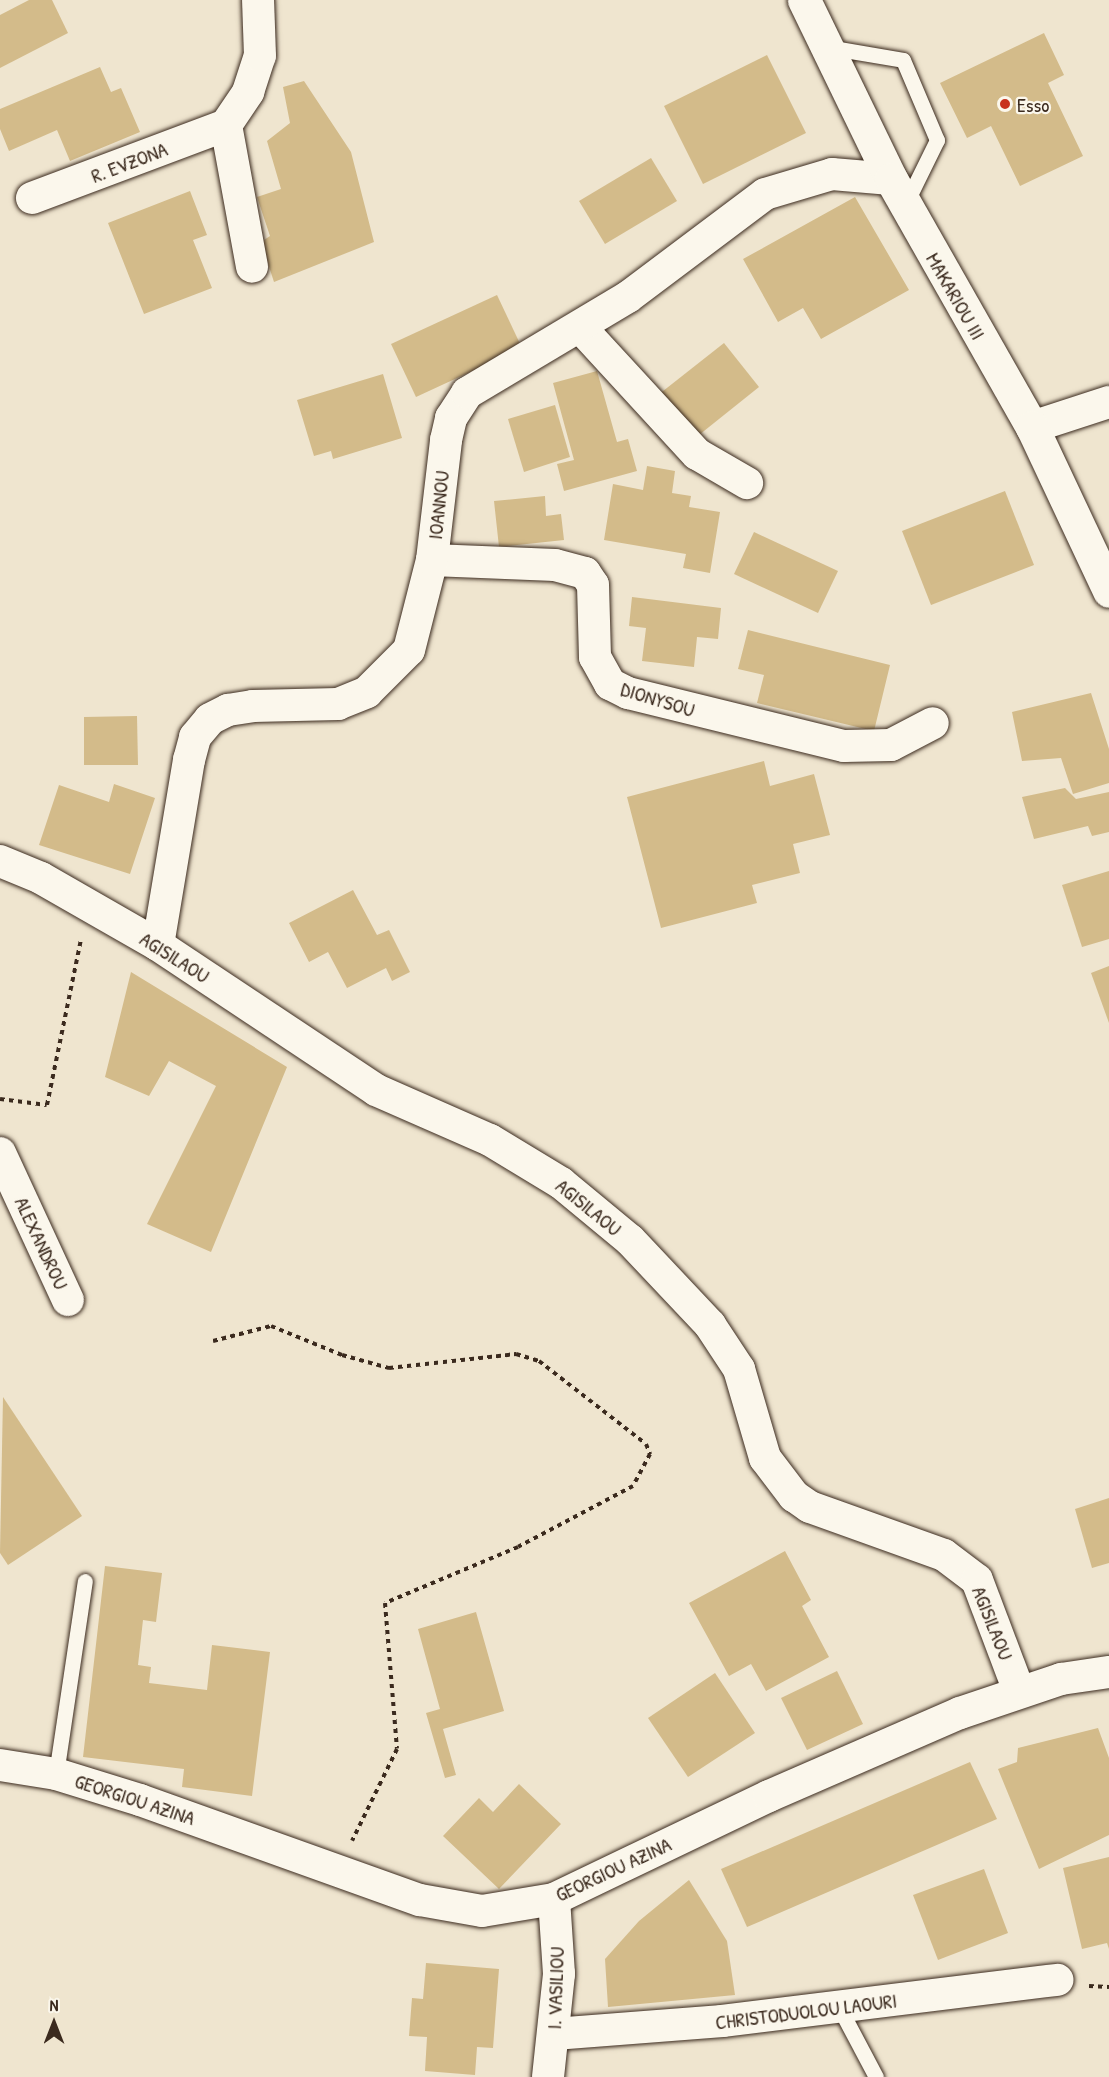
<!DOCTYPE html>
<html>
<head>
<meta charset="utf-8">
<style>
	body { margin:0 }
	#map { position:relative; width:1109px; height:2077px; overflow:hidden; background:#efe5cf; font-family:"Patrick Hand",sans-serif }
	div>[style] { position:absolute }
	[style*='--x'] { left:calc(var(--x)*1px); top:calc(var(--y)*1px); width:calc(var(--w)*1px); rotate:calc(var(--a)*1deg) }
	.building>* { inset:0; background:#d3bb8a }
	.path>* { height:4px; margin-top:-2px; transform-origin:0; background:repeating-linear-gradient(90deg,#3b2a1e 0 4.5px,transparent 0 9px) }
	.roads { filter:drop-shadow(0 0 2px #3b2a1e) drop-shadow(0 0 2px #3b2a1e) }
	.lane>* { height:15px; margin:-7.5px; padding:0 7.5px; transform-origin:7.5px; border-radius:7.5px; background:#fbf7ec }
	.street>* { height:32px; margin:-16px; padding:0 16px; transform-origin:16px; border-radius:16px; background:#fbf7ec }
	.secondary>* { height:33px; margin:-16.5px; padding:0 16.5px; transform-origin:16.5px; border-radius:16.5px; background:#fbf7ec }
	.dots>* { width:16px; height:16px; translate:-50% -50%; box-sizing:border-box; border:3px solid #fbf7ec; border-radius:50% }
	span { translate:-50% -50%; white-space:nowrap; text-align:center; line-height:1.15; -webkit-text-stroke:4.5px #fbf7ec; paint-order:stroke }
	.poi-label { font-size:20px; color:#3b2a1e }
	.left { translate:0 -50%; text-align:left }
	.street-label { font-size:20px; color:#3b2a1e }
	.north { position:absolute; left:24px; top:1993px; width:60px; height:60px; -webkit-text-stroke:4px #fbf7ec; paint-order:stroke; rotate:0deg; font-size:16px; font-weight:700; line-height:24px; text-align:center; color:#3b2a1e }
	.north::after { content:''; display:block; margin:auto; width:21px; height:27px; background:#3b2a1e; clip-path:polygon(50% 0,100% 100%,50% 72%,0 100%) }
</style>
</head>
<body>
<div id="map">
	<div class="building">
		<i style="clip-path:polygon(29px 0,52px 0,68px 33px,0 68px,0 15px)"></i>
		<i style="clip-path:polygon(1044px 33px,1064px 75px,1048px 83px,1083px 156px,1020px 186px,991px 126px,967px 138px,940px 83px)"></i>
		<i style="clip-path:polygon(767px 55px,806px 133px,703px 184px,664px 106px)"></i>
		<i style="clip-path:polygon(100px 67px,111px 92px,121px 88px,140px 132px,70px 161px,57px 130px,9px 151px,0 129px,0 109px)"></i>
		<i style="clip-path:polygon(304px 81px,351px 152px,374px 242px,274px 282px,261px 242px,270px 236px,257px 197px,281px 189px,267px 141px,290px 123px,283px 87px)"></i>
		<i style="clip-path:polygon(651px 158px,677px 201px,605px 244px,579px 201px)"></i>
		<i style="clip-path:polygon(190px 191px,207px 235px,193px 240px,212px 288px,144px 314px,108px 223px)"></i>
		<i style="clip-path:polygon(855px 197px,909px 290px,821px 339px,803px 308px,778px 322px,743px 259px)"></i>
		<i style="clip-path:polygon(497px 295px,522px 348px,416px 397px,391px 344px)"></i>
		<i style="clip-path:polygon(724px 343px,759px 387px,694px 439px,658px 395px)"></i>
		<i style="clip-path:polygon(597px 371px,617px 442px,628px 439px,637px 471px,564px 491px,557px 464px,574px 460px,553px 383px)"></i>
		<i style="clip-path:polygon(383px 374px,402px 438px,333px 459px,331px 451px,314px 456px,297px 400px)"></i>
		<i style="clip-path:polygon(555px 405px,570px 457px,524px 472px,508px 419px)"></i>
		<i style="clip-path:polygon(647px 466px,675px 471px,672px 493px,691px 496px,689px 507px,720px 512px,710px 573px,683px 568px,686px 554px,604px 540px,613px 484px,643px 490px)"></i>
		<i style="clip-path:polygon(1005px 491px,1034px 565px,931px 605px,902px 531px)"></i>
		<i style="clip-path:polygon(545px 496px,546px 516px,561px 514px,564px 540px,499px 547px,494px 501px)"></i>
		<i style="clip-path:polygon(754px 532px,838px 571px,818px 613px,734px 574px)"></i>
		<i style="clip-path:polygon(632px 597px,721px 608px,718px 639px,697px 637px,694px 667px,642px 661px,646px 628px,629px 626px)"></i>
		<i style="clip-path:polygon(748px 630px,890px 665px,874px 731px,757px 703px,764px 675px,738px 669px)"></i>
		<i style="clip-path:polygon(1091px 693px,1109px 749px,1109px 783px,1073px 794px,1061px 758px,1022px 761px,1012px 712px)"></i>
		<i style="clip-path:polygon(137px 716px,138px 765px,84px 765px,84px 717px)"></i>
		<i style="clip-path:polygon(764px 761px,770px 786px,814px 774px,830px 835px,793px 844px,800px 873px,752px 885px,757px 903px,661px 928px,627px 797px)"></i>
		<i style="clip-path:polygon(114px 784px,155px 798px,130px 874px,39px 845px,59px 785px,109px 802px)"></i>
		<i style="clip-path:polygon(1065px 788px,1076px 799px,1109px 792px,1109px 832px,1092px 836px,1088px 826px,1034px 839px,1022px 797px)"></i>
		<i style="clip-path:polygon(1109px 871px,1109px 939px,1082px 947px,1062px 885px)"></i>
		<i style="clip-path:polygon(353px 890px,377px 935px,389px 930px,410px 972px,392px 981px,386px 968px,347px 988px,328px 952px,309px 962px,289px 923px)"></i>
		<i style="clip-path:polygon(1109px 966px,1109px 1023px,1091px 973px)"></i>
		<i style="clip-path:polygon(131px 972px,287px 1067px,211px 1252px,147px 1224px,216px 1086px,169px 1061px,149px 1096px,105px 1077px)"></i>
		<i style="clip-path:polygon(3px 1397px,82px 1516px,8px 1565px,0 1553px)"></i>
		<i style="clip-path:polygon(1109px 1498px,1109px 1563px,1092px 1568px,1075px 1509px)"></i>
		<i style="clip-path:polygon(785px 1551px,811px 1600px,802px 1606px,829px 1657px,766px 1691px,751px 1664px,729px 1676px,689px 1603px)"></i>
		<i style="clip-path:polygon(105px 1566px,162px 1573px,156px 1622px,143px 1620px,138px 1665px,151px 1667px,149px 1683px,207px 1690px,212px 1645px,270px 1652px,252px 1796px,182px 1787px,184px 1769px,83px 1757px)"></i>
		<i style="clip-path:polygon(476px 1612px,504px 1711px,443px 1729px,456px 1775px,445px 1778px,426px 1713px,440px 1709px,418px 1629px)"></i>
		<i style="clip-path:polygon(837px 1671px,863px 1724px,807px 1750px,781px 1698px)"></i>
		<i style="clip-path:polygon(715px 1673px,755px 1733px,688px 1777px,648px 1718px)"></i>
		<i style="clip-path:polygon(1098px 1728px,1109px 1758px,1109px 1835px,1039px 1869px,998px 1769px,1017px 1762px,1018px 1748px)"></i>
		<i style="clip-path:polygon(970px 1762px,997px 1819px,747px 1927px,721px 1869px)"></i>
		<i style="clip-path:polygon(519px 1784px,561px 1824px,499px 1889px,443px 1836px,479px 1798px,493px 1812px)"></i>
		<i style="clip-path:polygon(1109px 1857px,1109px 1949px,1107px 1943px,1082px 1949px,1063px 1868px)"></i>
		<i style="clip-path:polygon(984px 1869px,1008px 1933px,938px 1960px,913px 1895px)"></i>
		<i style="clip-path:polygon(689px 1880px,727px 1941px,735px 1995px,608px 2007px,605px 1959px,639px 1921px)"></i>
		<i style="clip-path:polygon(426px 1963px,499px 1969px,493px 2048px,477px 2047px,475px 2075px,425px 2071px,427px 2037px,409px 2036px,412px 1998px,423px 1999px)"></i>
	</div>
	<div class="path">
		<i style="--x:0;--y:1099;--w:47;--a:7.3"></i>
		<i style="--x:47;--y:1105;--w:168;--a:-78.4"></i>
		<i style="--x:213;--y:1341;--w:60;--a:-14.5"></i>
		<i style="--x:271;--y:1326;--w:77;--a:22.2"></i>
		<i style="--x:342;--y:1355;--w:49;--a:15.5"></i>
		<i style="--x:389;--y:1368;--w:128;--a:-6.3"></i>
		<i style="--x:516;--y:1354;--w:24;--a:17"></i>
		<i style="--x:539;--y:1361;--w:135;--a:37.8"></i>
		<i style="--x:646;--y:1444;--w:11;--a:68"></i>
		<i style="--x:650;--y:1454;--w:36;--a:118"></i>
		<i style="--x:633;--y:1486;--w:130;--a:152.1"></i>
		<i style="--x:518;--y:1547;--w:144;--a:157.2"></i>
		<i style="--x:385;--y:1603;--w:146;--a:85.3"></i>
		<i style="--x:397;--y:1749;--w:102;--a:116.1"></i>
		<i style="--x:1089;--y:1986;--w:20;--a:3"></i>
	</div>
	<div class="roads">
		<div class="lane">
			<i style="--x:827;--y:47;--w:77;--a:9.7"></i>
			<i style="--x:903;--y:60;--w:87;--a:67"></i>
			<i style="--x:937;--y:140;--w:72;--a:116.2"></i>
			<i style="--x:56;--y:1774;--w:195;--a:-81.5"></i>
			<i style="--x:839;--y:2007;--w:79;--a:62.1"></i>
		</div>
		<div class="street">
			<i style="--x:226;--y:125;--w:144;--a:79.6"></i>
			<i style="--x:32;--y:198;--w:207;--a:-20.6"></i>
			<i style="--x:226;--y:125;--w:40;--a:-56"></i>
			<i style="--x:248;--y:92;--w:38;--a:-72"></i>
			<i style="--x:260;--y:56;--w:56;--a:-92"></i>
			<i style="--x:581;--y:328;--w:171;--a:47.4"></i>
			<i style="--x:697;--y:454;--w:58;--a:30.1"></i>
			<i style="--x:1032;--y:427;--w:81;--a:-18"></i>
			<i style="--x:432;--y:560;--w:123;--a:2.3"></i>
			<i style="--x:555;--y:565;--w:31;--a:15"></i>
			<i style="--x:585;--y:573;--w:14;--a:56"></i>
			<i style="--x:593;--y:585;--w:72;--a:88.4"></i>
			<i style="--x:595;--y:657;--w:31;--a:61"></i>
			<i style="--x:610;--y:684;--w:20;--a:27"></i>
			<i style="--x:628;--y:693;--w:222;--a:13.8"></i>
			<i style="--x:844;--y:746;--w:47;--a:-1.2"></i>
			<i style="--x:891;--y:745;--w:47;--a:-27.6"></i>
			<i style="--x:0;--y:861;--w:44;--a:22.5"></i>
			<i style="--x:41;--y:878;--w:135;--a:29.8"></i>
			<i style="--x:158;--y:945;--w:262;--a:33.6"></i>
			<i style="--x:376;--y:1090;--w:124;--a:23.7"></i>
			<i style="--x:490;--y:1140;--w:83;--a:31.2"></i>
			<i style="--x:561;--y:1183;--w:89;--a:39.6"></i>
			<i style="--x:630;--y:1240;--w:117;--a:46.7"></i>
			<i style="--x:710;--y:1325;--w:53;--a:56.6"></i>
			<i style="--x:739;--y:1369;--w:93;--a:73.7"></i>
			<i style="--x:765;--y:1458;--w:48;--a:52.7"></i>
			<i style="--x:794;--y:1496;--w:19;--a:35"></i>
			<i style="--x:810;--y:1507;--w:142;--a:19.7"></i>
			<i style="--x:944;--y:1555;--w:41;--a:37.1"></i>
			<i style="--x:977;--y:1580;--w:119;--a:69.3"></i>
			<i style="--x:158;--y:945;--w:188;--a:-80.5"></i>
			<i style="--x:189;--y:760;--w:24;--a:-75"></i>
			<i style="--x:195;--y:737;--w:23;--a:-50"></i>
			<i style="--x:210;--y:719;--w:20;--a:-27"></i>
			<i style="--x:228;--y:710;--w:25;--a:-9"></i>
			<i style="--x:253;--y:706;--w:85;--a:-1.3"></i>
			<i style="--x:338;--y:704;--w:31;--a:-22"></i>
			<i style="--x:367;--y:692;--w:59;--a:-45"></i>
			<i style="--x:409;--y:650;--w:93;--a:-75.7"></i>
			<i style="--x:432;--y:560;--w:121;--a:-83.3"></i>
			<i style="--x:446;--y:440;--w:23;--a:-77"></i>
			<i style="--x:451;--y:418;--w:30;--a:-57"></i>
			<i style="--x:467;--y:393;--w:187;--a:-30.8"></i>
			<i style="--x:628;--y:297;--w:171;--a:-36.9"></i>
			<i style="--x:765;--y:194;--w:70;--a:-16.6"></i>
			<i style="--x:832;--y:174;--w:59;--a:4.8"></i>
			<i style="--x:0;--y:1153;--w:162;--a:65.2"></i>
			<i style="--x:0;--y:1765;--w:57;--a:9.1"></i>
			<i style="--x:56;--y:1774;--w:88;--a:17.2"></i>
			<i style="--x:140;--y:1800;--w:297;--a:19.7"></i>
			<i style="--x:420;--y:1900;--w:63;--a:10.1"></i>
			<i style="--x:482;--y:1911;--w:73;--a:-9.5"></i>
			<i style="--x:554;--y:1899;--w:238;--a:-25.6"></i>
			<i style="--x:769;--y:1796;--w:208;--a:-23.5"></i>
			<i style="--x:960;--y:1713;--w:107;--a:-18.6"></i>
			<i style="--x:1061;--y:1679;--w:49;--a:-8.3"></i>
			<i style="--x:554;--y:2034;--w:169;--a:-4.4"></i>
			<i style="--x:722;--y:2021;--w:338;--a:-7"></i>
			<i style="--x:548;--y:2077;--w:104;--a:-83.9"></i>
			<i style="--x:559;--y:1974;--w:75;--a:-93.8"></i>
		</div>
		<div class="secondary">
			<i style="--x:804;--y:0;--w:199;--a:64.1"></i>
			<i style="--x:891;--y:179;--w:285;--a:60.4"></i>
			<i style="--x:1032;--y:427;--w:181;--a:64.8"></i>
		</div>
	</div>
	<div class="dots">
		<i style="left:1005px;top:104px;background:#c8321e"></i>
	</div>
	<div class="poi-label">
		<span class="left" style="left:1017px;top:104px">Esso</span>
	</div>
	<div class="street-label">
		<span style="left:129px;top:162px;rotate:-21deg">R. EVZONA</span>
		<span style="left:956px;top:296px;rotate:60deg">MAKARIOU III</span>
		<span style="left:438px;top:505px;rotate:-84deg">IOANNOU</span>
		<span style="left:658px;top:699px;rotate:17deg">DIONYSOU</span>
		<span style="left:175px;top:957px;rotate:32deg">AGISILAOU</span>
		<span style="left:589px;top:1207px;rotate:39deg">AGISILAOU</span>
		<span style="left:42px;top:1243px;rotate:65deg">ALEXANDROU</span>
		<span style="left:993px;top:1623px;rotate:68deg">AGISILAOU</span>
		<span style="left:135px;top:1799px;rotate:18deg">GEORGIOU AZINA</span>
		<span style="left:613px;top:1869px;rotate:-25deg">GEORGIOU AZINA</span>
		<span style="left:555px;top:1988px;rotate:-88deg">I. VASILIOU</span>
		<span style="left:806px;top:2011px;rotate:-7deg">CHRISTODUOLOU LAOURI</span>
	</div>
	<div class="north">N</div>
</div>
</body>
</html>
